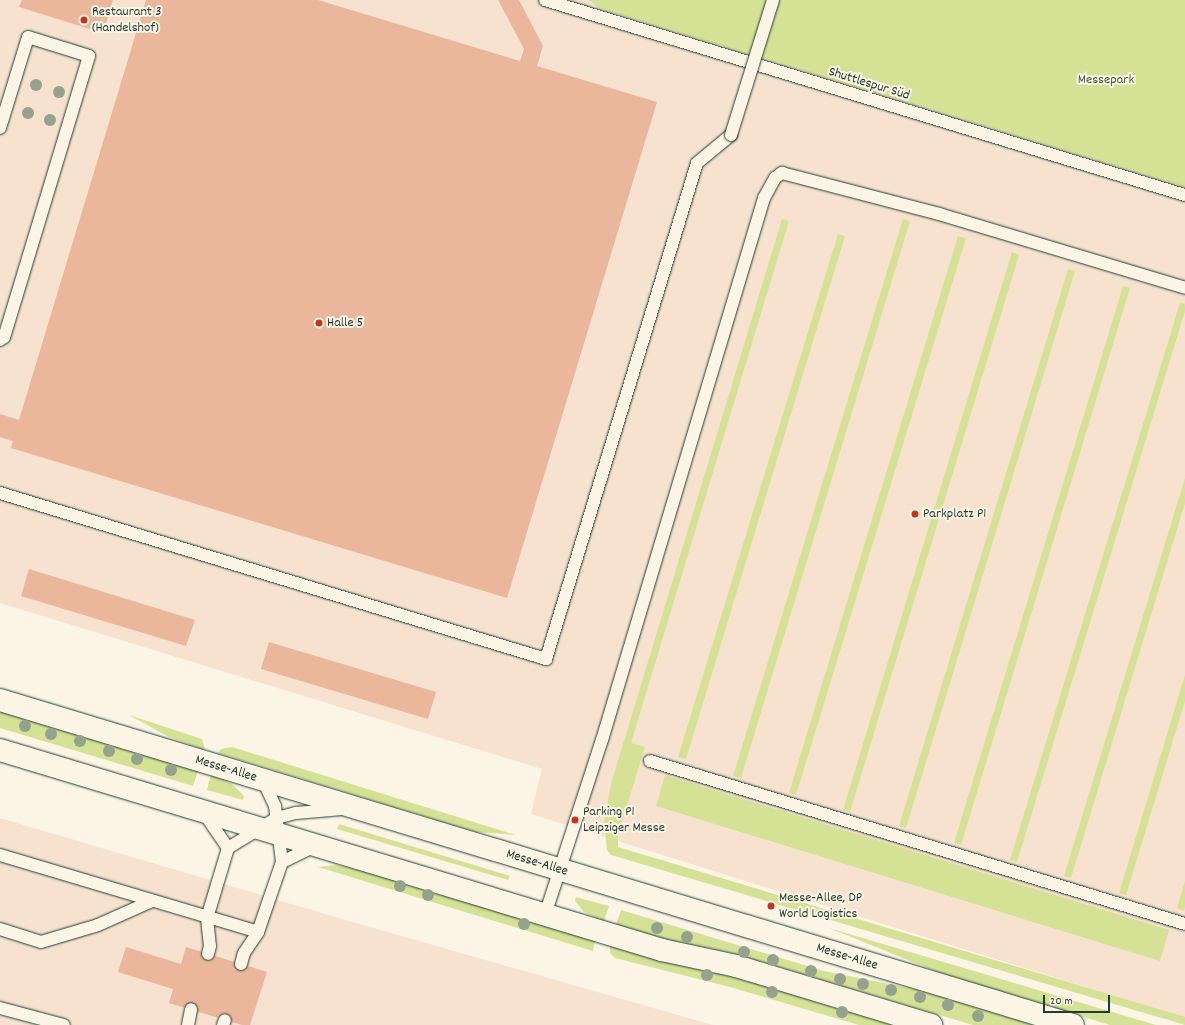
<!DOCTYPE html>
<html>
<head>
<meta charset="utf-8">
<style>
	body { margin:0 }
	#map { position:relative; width:1185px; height:1025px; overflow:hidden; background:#fcf5e5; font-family:Dekko,sans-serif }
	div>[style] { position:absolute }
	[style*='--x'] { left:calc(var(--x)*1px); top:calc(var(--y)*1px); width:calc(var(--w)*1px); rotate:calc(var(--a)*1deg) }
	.built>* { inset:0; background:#f7e2cf }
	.green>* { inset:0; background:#d5e295 }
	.building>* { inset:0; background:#eab79c }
	.roads { filter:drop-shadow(0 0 1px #1f3d34) drop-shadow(0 0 1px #1f3d34) }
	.service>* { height:12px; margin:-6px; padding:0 6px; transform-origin:6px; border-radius:6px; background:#fcf5e5 }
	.secondary>* { height:22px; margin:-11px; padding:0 11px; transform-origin:11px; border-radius:11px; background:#fcf5e5 }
	.bridges { filter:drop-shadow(0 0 1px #1f3d34) drop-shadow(0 0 1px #1f3d34) }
	.service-bridge>* { height:12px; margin:-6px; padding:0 6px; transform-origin:6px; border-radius:6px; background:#fcf5e5 }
	.trees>* { width:12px; height:12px; margin:-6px; border-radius:50%; background:#96a28e }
	.dots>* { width:11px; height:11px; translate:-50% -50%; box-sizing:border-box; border:2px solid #fcf5e5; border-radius:50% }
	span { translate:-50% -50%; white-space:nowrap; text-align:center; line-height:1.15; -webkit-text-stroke:4px #fcf5e5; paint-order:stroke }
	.poi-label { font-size:14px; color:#1f3d34 }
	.left { translate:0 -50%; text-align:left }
	.park-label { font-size:14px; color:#435e47 }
	.street-label { font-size:14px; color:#1f3d34 }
	.scale { position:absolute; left:1043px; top:995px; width:67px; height:18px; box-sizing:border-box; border:2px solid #1f3d34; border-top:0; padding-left:5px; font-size:12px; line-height:14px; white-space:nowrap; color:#1f3d34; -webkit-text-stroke:3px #fcf5e5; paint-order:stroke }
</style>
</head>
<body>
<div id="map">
	<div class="built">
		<i style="clip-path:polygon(0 0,1185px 0,1185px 1018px,531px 814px,542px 769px,0 603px)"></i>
		<i style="clip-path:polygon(0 818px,339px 918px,713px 1025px,0 1025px)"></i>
	</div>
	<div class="green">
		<i style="clip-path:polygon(588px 0,1185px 0,1185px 187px,601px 9px)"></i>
		<i style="clip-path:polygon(782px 219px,789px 221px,631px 743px,645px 747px,618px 835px,618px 847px,1185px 1017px,1185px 1025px,611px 855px,607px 850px,604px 821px,611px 784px)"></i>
		<i style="clip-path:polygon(903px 219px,910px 221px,741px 778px,733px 776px)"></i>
		<i style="clip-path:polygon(838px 234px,845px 236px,686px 759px,678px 757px)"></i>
		<i style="clip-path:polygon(958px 236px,966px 238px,796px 795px,789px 793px)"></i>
		<i style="clip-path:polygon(1012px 252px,1019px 255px,850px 812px,843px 810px)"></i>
		<i style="clip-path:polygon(1068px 269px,1075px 271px,906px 828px,899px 826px)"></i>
		<i style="clip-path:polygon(1123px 286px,1130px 288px,961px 845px,954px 843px)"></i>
		<i style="clip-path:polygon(1180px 303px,1185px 304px,1185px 311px,1017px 862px,1010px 860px)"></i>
		<i style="clip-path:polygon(1185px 478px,1185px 503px,1071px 878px,1064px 876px)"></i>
		<i style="clip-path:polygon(1185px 675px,1185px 701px,1126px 895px,1119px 893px)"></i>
		<i style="clip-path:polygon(0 711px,198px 771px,193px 786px,0 728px)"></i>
		<i style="clip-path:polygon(129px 715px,202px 739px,205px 750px,169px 737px)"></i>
		<i style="clip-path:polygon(232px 747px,516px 835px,476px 832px,218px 753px,221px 749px)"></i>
		<i style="clip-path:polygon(211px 774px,232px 784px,244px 796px,243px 800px,207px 790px)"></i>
		<i style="clip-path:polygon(665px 775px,1169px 930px,1160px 961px,656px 806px)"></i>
		<i style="clip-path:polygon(339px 824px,510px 876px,508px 880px,337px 829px)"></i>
		<i style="clip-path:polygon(336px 865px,373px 872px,595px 941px,593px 951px,318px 867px)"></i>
		<i style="clip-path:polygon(1185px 881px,1185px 906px,1184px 911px,1177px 908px)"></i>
		<i style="clip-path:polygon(576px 897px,609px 906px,604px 921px,584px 912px,575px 901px)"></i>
		<i style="clip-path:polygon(621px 910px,824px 971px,924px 991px,1035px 1025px,973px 1025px,732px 953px,676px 943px,616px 925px)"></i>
		<i style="clip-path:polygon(829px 928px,1156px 1025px,1110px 1025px,940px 973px)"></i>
		<i style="clip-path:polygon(610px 945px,734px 976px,897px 1025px,859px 1025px,730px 987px,615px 958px,610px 953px)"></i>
	</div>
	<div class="building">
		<i style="clip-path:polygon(22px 0,113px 0,103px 33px,19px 7px)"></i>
		<i style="clip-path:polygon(146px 0,318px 0,520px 61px,524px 49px,498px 0,519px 0,543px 46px,537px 66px,657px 102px,507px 598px,11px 448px,13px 441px,0 437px,0 414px,19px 420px)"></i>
		<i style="clip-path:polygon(29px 569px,195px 620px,186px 646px,21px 596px)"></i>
		<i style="clip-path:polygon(269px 642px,436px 692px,428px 719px,261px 669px)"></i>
		<i style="clip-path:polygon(126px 947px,181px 964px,186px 947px,267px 972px,250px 1025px,242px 1025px,169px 1003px,173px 989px,118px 972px)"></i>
	</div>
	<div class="roads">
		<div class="service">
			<i style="--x:545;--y:0;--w:669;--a:16.95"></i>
			<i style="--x:0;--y:128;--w:95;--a:-72.9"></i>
			<i style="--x:28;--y:37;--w:64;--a:17.3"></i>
			<i style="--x:89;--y:56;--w:294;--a:106.8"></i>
			<i style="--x:4;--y:337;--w:5;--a:143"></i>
			<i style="--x:0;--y:493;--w:571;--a:16.91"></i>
			<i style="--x:546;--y:659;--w:518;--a:-73.07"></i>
			<i style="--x:697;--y:163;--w:44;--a:-39.5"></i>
			<i style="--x:650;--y:761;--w:559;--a:16.94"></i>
			<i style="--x:204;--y:813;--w:42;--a:55.6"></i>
			<i style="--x:228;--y:848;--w:73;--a:106.7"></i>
			<i style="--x:207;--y:918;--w:28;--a:84"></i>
			<i style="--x:210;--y:946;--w:8;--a:104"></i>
			<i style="--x:228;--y:848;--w:57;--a:-31.5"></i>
			<i style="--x:277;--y:818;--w:20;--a:-15"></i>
			<i style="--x:296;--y:813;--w:46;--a:-5"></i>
			<i style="--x:0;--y:855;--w:269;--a:16.6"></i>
			<i style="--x:282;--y:862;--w:37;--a:-26"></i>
			<i style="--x:545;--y:915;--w:184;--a:-72"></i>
			<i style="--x:602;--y:740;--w:566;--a:-73.36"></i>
			<i style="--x:764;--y:198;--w:23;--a:-61"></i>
			<i style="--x:775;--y:178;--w:9;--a:-36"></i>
			<i style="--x:782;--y:173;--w:162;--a:14.6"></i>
			<i style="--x:939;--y:214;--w:257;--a:16.7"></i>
			<i style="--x:0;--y:929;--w:43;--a:17.6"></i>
			<i style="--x:41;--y:942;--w:59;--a:-16.6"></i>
			<i style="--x:98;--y:925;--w:59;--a:-24"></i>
			<i style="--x:241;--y:964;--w:11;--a:-75"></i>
			<i style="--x:244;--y:953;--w:25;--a:-56"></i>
			<i style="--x:258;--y:932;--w:74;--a:-71.1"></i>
			<i style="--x:282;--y:862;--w:56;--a:-97.1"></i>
			<i style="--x:275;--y:806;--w:29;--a:-115"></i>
			<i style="--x:0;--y:1008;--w:66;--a:14.9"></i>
			<i style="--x:188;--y:1025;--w:16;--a:-79"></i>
			<i style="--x:223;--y:1025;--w:5;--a:-68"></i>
		</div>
		<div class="secondary">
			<i style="--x:0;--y:700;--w:1121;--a:16.85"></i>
			<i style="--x:0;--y:750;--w:692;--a:16.81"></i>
			<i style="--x:662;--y:950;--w:76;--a:12.2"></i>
			<i style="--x:736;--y:966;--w:204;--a:16.8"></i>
		</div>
	</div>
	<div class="bridges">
		<div class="service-bridge">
			<i style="--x:731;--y:135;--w:141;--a:-72.7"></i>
		</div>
	</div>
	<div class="trees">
		<i style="left:36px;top:85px"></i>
		<i style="left:59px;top:92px"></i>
		<i style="left:28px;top:113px"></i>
		<i style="left:50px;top:120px"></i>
		<i style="left:25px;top:726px"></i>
		<i style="left:51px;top:734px"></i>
		<i style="left:80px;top:741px"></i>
		<i style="left:109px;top:751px"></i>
		<i style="left:137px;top:759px"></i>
		<i style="left:171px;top:770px"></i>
		<i style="left:400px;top:886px"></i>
		<i style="left:428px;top:895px"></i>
		<i style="left:524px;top:924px"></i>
		<i style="left:657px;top:928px"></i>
		<i style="left:687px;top:937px"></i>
		<i style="left:744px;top:952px"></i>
		<i style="left:773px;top:960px"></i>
		<i style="left:811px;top:971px"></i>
		<i style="left:707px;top:975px"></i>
		<i style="left:840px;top:979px"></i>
		<i style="left:863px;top:984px"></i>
		<i style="left:891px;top:990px"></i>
		<i style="left:772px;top:992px"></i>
		<i style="left:920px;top:997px"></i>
		<i style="left:948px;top:1005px"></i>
		<i style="left:842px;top:1012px"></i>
		<i style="left:978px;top:1016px"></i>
	</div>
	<div class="dots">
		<i style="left:84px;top:20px;background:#c8321e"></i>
		<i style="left:319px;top:323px;background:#c8321e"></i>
		<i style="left:915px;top:514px;background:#c8321e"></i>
		<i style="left:575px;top:820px;background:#c8321e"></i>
		<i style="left:771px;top:906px;background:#c8321e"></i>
	</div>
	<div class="poi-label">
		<span class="left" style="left:92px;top:20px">Restaurant 3<br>(Handelshof)</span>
		<span class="left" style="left:327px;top:323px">Halle 5</span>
		<span class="left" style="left:923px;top:514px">Parkplatz P1</span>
		<span class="left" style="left:583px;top:820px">Parking P1<br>Leipziger Messe</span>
		<span class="left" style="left:779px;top:906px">Messe-Allee, DP<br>World Logistics</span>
	</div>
	<div class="park-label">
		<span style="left:1106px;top:80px">Messepark</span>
	</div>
	<div class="street-label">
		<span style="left:869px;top:84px;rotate:17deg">Shuttlespur Süd</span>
		<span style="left:226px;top:769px;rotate:17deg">Messe-Allee</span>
		<span style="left:537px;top:863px;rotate:17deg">Messe-Allee</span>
		<span style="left:847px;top:957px;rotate:17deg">Messe-Allee</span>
	</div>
	<div class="scale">20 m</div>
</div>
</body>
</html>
